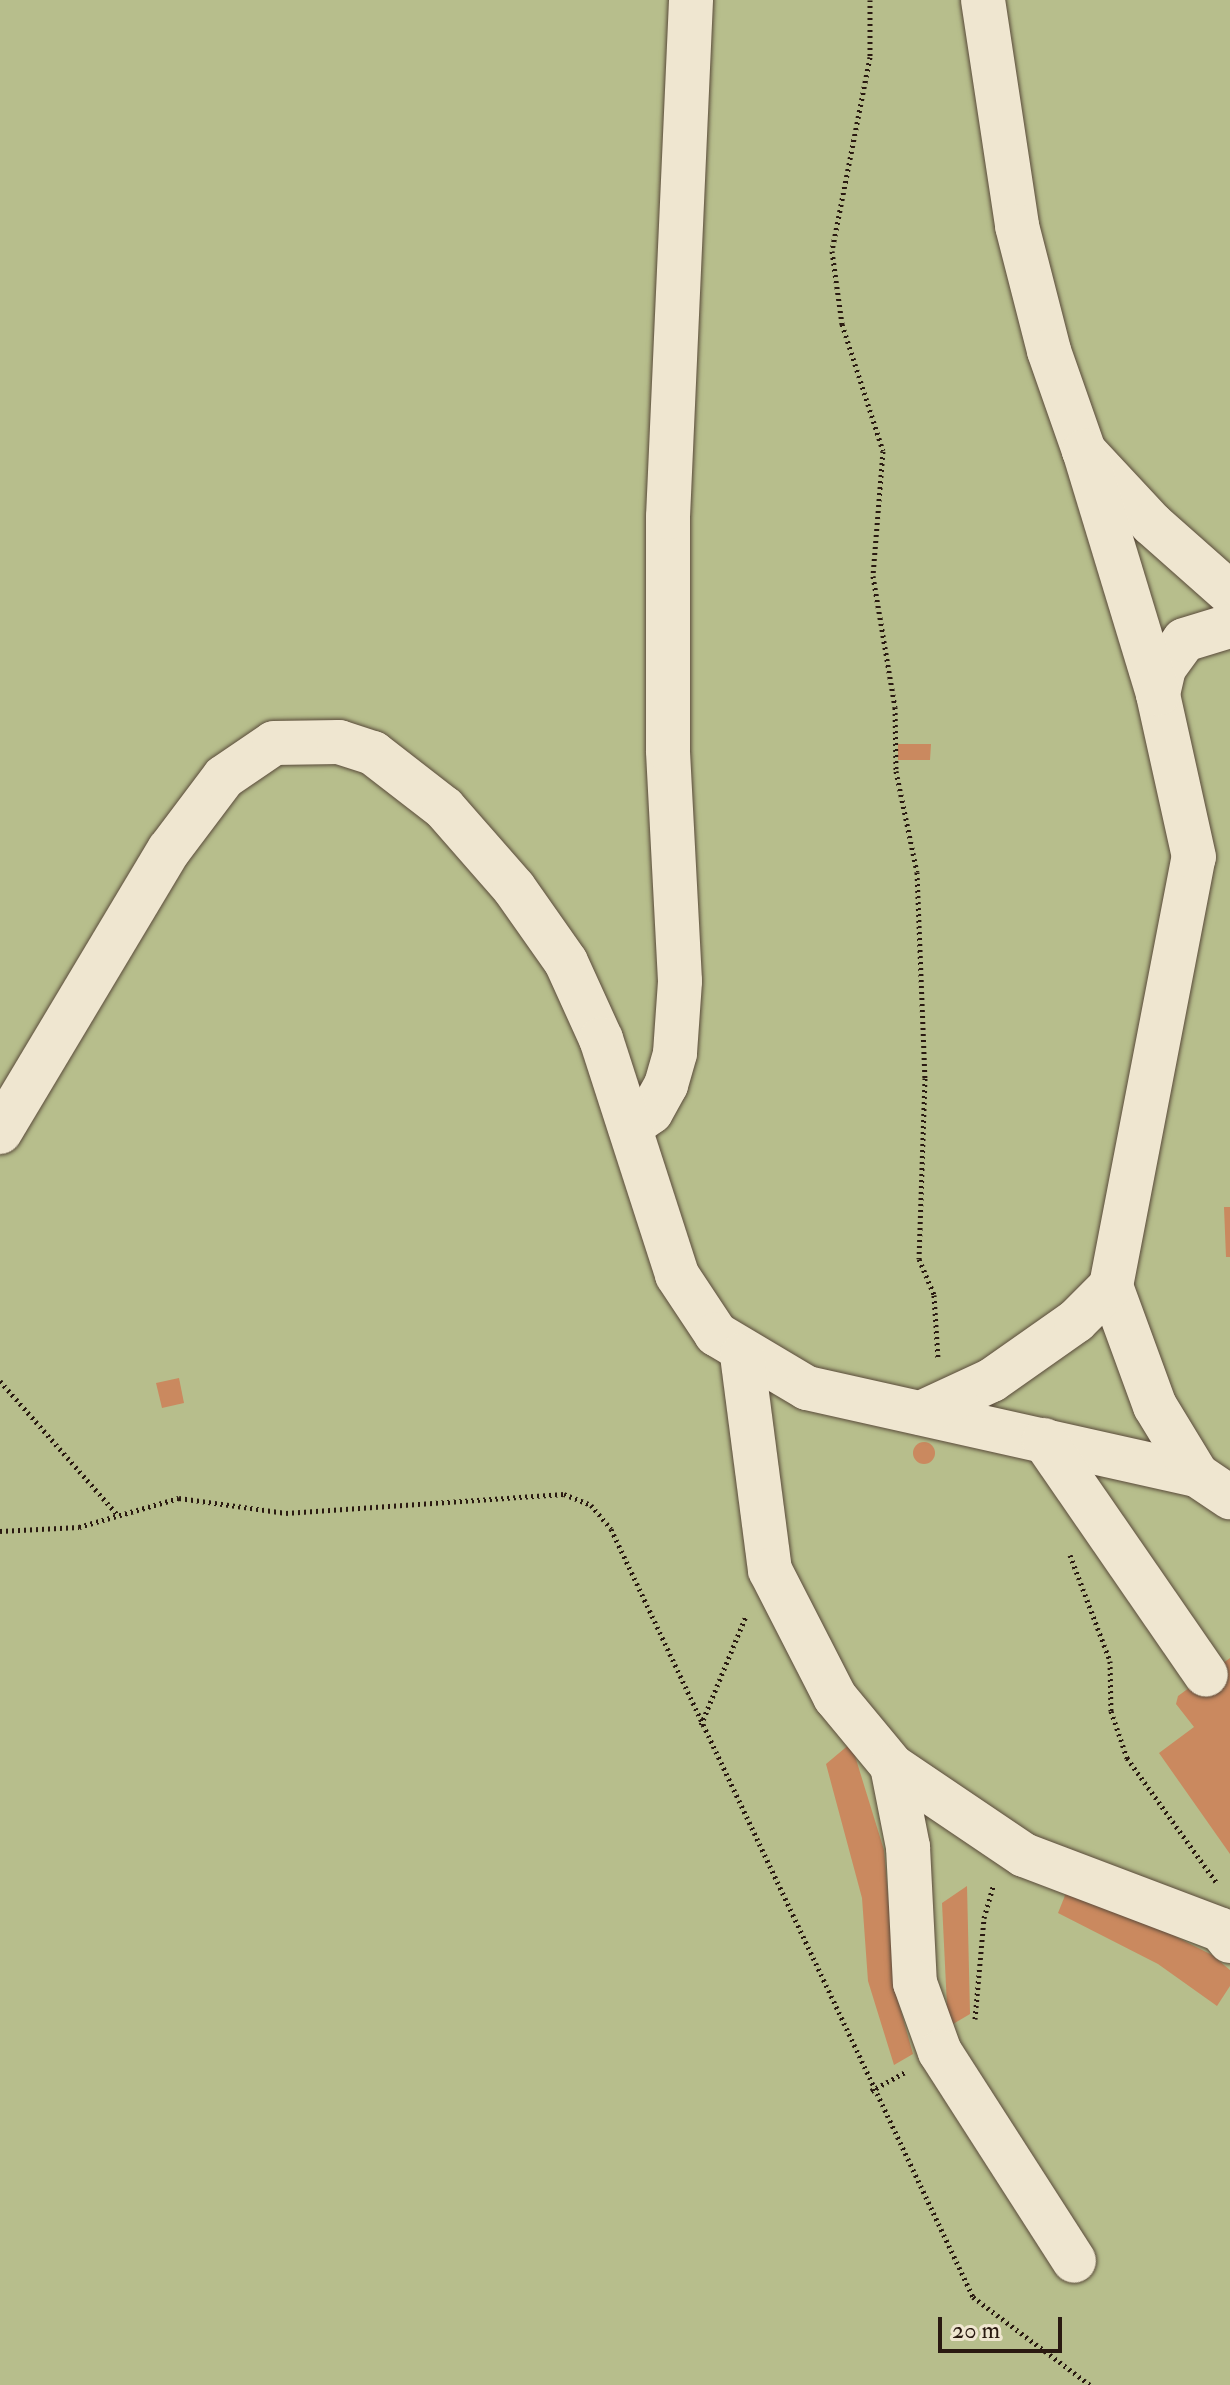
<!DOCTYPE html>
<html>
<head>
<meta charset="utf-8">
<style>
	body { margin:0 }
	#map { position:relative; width:1230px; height:2385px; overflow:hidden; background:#e6d8b6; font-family:"IM FELL Double Pica",serif }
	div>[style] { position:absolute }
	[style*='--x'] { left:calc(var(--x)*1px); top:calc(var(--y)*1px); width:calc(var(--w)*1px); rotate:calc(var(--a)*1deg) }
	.green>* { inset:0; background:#b7be8c }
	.building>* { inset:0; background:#ca895f }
	.round { border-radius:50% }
	.path>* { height:5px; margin-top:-2.5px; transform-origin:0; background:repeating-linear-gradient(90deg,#2a1a11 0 2px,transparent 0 6px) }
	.roads { filter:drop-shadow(0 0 2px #594a3a) drop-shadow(0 0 2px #594a3a) }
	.minor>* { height:44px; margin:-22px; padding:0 22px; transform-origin:22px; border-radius:22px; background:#efe6d0 }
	span { translate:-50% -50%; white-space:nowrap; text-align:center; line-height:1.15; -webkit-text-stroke:6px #efe6d0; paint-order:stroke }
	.scale { position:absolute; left:938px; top:2317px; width:124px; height:36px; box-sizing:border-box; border:4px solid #2a1a11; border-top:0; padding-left:10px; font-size:24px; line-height:28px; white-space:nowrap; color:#2a1a11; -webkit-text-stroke:6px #efe6d0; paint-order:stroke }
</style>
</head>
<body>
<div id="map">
	<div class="green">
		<i style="clip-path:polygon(0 0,1230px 0,1230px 2385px,0 2385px)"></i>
	</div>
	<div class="building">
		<i style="clip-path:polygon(898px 744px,931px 744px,930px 760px,898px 760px)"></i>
		<i style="clip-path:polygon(1224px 1207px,1230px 1207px,1230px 1257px,1226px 1257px)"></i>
		<i style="clip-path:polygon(179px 1378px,184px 1403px,162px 1408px,156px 1383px)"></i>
		<i class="round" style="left:913px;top:1442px;width:22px;height:22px"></i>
		<i style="clip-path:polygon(1230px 1658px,1230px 1854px,1159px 1753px,1194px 1727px,1176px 1704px,1178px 1696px)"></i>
		<i style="clip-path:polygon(851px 1743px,884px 1850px,897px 1997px,913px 2054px,894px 2065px,868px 1981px,862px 1898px,826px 1764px)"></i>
		<i style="clip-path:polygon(1070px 1883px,1212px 1955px,1230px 1970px,1230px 1986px,1217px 2006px,1158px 1964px,1058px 1913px)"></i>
		<i style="clip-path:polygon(967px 1886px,970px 2014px,948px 2027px,942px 1903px)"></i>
	</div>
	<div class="path">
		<i style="--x:870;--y:0;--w:57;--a:90"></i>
		<i style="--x:870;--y:57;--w:198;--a:101.1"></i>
		<i style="--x:832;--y:251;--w:74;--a:82.2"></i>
		<i style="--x:842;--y:324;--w:133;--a:72.1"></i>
		<i style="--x:883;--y:451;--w:125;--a:94.6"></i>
		<i style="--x:873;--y:576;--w:133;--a:80.5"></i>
		<i style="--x:895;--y:707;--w:64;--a:89.1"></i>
		<i style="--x:896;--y:771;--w:103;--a:78.3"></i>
		<i style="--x:917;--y:872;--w:206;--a:87.8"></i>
		<i style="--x:925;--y:1078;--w:181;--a:91.9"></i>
		<i style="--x:919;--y:1259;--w:39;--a:67"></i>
		<i style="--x:934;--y:1295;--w:64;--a:86.4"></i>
		<i style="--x:0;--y:1381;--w:177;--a:48.7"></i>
		<i style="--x:0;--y:1531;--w:79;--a:-2.9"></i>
		<i style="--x:79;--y:1527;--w:104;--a:-16.2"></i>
		<i style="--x:179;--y:1498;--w:108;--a:8"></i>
		<i style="--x:286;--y:1513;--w:279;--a:-3.9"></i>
		<i style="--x:564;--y:1494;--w:29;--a:22"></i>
		<i style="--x:591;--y:1505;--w:31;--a:50"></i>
		<i style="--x:611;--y:1529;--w:849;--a:64.76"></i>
		<i style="--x:973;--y:2297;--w:146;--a:36.9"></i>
		<i style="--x:1070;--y:1555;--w:113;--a:69.3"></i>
		<i style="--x:1110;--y:1661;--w:50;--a:88.9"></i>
		<i style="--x:1111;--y:1711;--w:50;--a:71.2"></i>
		<i style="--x:1127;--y:1758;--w:153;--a:54.3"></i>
		<i style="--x:701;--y:1725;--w:118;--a:-67.6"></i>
		<i style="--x:975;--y:2019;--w:101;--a:-84.9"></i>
		<i style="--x:984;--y:1918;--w:35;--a:-74"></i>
		<i style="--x:871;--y:2091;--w:39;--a:-29"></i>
	</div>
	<div class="roads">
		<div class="minor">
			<i style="--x:983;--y:0;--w:229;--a:81.4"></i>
			<i style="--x:1017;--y:226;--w:129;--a:75.6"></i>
			<i style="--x:1049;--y:351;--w:106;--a:70.7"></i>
			<i style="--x:1084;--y:451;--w:100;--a:47"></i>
			<i style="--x:1152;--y:524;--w:104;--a:41.5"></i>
			<i style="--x:1158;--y:694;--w:27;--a:-77"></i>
			<i style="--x:1164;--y:668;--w:34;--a:-54"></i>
			<i style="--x:1184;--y:640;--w:48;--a:-16.9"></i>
			<i style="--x:630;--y:1127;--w:26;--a:-36"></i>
			<i style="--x:651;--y:1112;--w:31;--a:-61"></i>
			<i style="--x:666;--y:1085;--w:33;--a:-74"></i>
			<i style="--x:675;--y:1053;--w:72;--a:-86"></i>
			<i style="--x:680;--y:981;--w:231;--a:-93"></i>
			<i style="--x:668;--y:750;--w:233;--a:-90"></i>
			<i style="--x:668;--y:517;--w:518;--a:-87.45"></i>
			<i style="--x:0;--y:1132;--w:329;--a:-59.1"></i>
			<i style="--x:169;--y:850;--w:91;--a:-53"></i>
			<i style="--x:224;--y:777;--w:60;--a:-34.2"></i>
			<i style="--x:274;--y:743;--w:65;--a:-0.9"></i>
			<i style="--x:339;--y:742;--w:36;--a:18"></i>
			<i style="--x:373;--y:753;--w:90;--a:37.8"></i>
			<i style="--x:444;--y:808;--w:106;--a:48.8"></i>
			<i style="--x:514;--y:888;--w:90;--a:54.9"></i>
			<i style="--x:566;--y:962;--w:85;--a:65.6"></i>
			<i style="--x:601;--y:1039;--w:248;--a:72.1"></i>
			<i style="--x:677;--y:1275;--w:71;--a:56.5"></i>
			<i style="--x:716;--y:1334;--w:106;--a:30.7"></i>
			<i style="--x:807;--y:1388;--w:400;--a:12.6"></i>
			<i style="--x:1197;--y:1475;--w:40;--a:34"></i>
			<i style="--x:1111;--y:1286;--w:128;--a:69.9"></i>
			<i style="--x:1155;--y:1406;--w:81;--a:58.7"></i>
			<i style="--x:742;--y:1355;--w:217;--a:82.6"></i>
			<i style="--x:770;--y:1570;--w:143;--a:62.9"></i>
			<i style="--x:835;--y:1697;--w:89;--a:50.4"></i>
			<i style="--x:892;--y:1766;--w:159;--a:34"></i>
			<i style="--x:1024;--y:1855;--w:211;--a:20.8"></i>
			<i style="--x:1221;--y:1930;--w:14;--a:51"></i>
			<i style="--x:921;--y:1413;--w:78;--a:-24.9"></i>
			<i style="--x:992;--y:1380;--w:103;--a:-35.1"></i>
			<i style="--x:1076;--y:1321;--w:49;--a:-45"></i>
			<i style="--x:1111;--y:1286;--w:437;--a:-79.1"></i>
			<i style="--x:1194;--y:857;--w:167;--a:-102.5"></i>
			<i style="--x:1158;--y:694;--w:254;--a:-106.9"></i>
			<i style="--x:1044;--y:1440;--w:285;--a:55.4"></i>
			<i style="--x:892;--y:1766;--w:83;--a:78.8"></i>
			<i style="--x:908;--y:1847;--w:136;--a:87.1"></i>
			<i style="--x:915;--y:1983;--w:73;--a:70.1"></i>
			<i style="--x:940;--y:2052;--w:248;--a:57.3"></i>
		</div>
	</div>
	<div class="scale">20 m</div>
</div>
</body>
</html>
